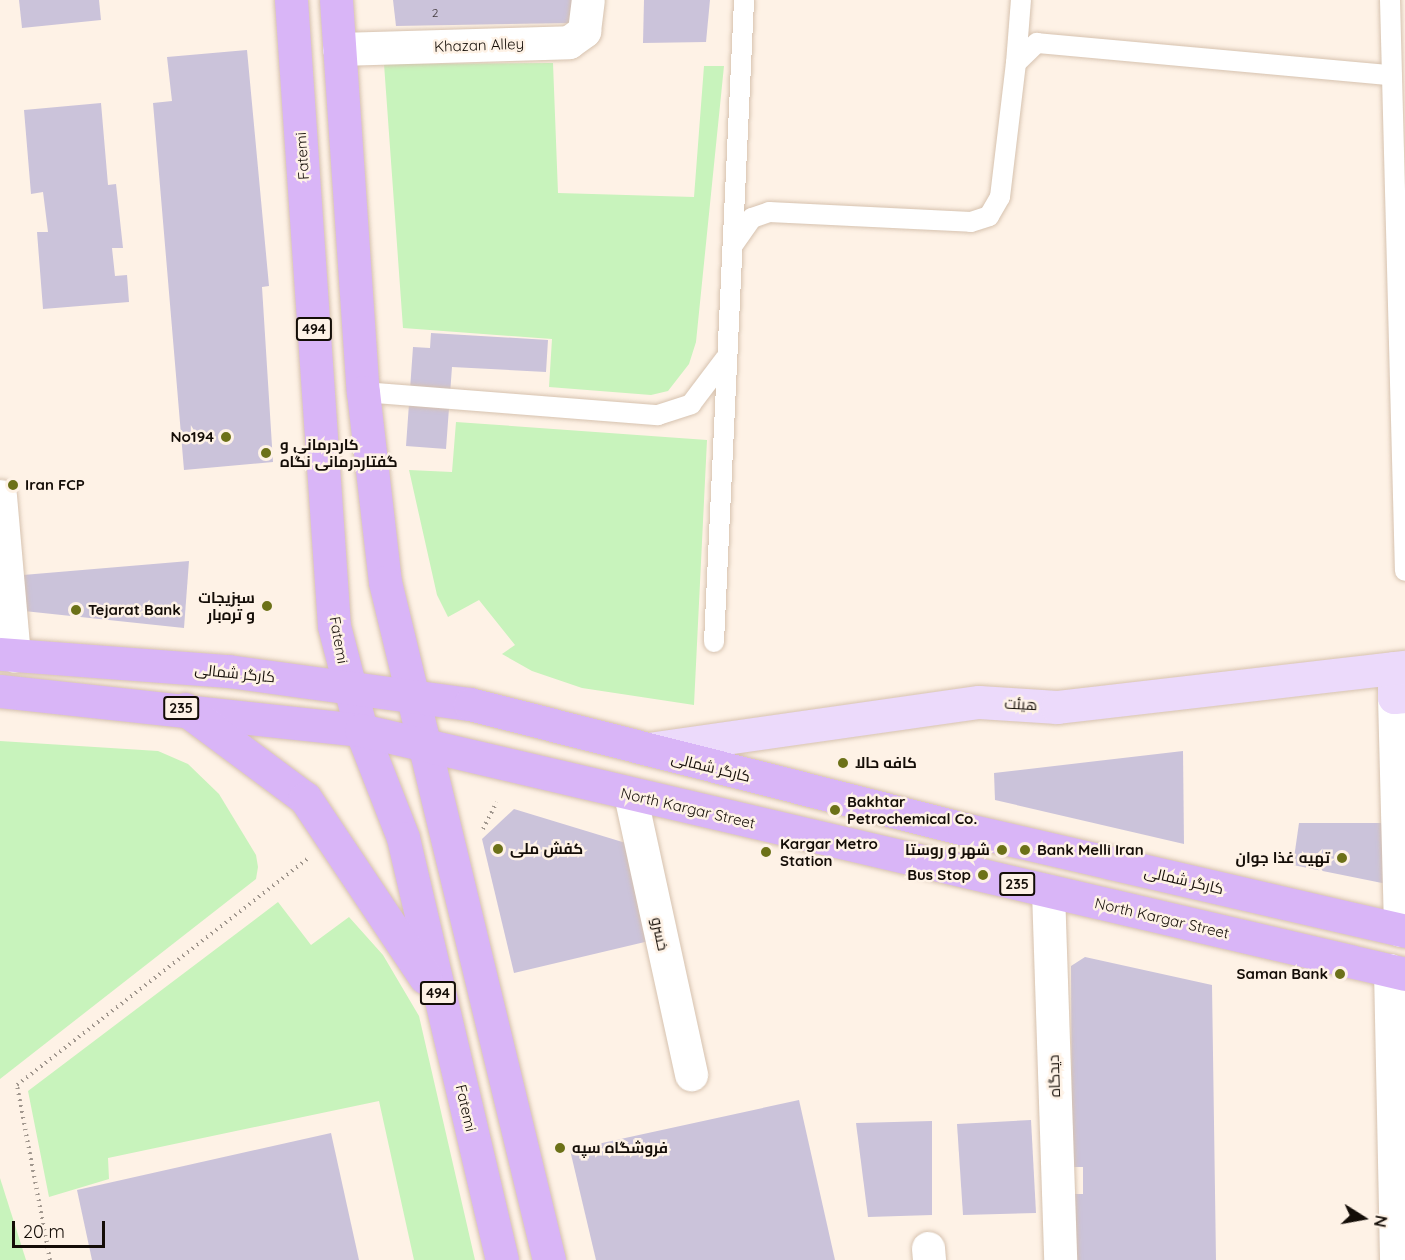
<!DOCTYPE html>
<html>
<head>
<meta charset="utf-8">
<style>
	body { margin:0 }
	#map { position:relative; width:1405px; height:1260px; overflow:hidden; background:#fef2e6; font-family:Quicksand,Cairo,sans-serif }
	div>[style] { position:absolute }
	[style*='--x'] { left:calc(var(--x)*1px); top:calc(var(--y)*1px); width:calc(var(--w)*1px); rotate:calc(var(--a)*1deg) }
	.green>* { inset:0; background:#c8f3bc }
	.building>* { inset:0; background:#cbc3da }
	.path>* { height:4px; margin-top:-2px; transform-origin:0; background:repeating-linear-gradient(90deg,#a1978e 0 1.5px,transparent 0 6px) }
	.roads { filter:drop-shadow(0 0 2px #d6c2af) drop-shadow(0 0 2px #d6c2af) }
	.lane>* { height:20px; margin:-10px; padding:0 10px; transform-origin:10px; border-radius:10px; background:#fff }
	.street>* { height:33px; margin:-16.5px; padding:0 16.5px; transform-origin:16.5px; border-radius:16.5px; background:#fff }
	.secondary>* { height:33px; margin:-16.5px; padding:0 16.5px; transform-origin:16.5px; border-radius:16.5px; background:#ecdafb }
	.primary>* { height:33px; margin:-16.5px; padding:0 16.5px; transform-origin:16.5px; border-radius:16.5px; background:#d9b5f7 }
	.dots>* { width:16px; height:16px; translate:-50% -50%; box-sizing:border-box; border:3px solid #fef2e6; border-radius:50% }
	span { translate:-50% -50%; white-space:nowrap; text-align:center; line-height:1.15; -webkit-text-stroke:5px #fef2e6; paint-order:stroke }
	.number-label { font-size:12px; color:#423a3c }
	.number-label span { -webkit-text-stroke-width:0 }
	.shield-label span { padding:2px 4px; background:#fef2e6; border:2px solid; border-radius:4px; -webkit-text-stroke-width:0 }
	.shield-label { font-size:14px; color:#140d07; font-weight:700 }
	.street-label { font-size:15px; color:#140d07 }
	.poi-label { font-size:15px; color:#140d07; font-weight:700 }
	.right { translate:-100% -50%; text-align:right }
	.left { translate:0 -50%; text-align:left }
	.north { position:absolute; left:1333px; top:1188px; width:60px; height:60px; -webkit-text-stroke:4px #fef2e6; paint-order:stroke; rotate:101deg; font-size:16px; font-weight:700; line-height:24px; text-align:center; color:#140d07 }
	.north::after { content:''; display:block; margin:auto; width:21px; height:27px; background:#140d07; clip-path:polygon(50% 0,100% 100%,50% 72%,0 100%) }
	.scale { position:absolute; left:12px; top:1221px; width:93px; height:27px; box-sizing:border-box; border:3px solid #140d07; border-top:0; padding-left:8px; font-size:18px; line-height:21px; white-space:nowrap; color:#140d07; -webkit-text-stroke:4px #fef2e6; paint-order:stroke }
</style>
</head>
<body>
<div id="map">
	<div class="green">
		<i style="clip-path:polygon(553px 63px,558px 193px,694px 197px,704px 66px,724px 66px,696px 342px,689px 364px,668px 391px,651px 395px,549px 387px,552px 339px,403px 328px,384px 64px)"></i>
		<i style="clip-path:polygon(456px 422px,707px 440px,694px 705px,582px 688px,532px 671px,502px 654px,515px 645px,479px 600px,448px 617px,437px 595px,409px 470px,452px 472px)"></i>
		<i style="clip-path:polygon(0 741px,158px 751px,188px 764px,219px 794px,256px 855px,258px 867px,256px 879px,0 1079px)"></i>
		<i style="clip-path:polygon(278px 902px,311px 945px,349px 917px,383px 955px,419px 1016px,475px 1260px,414px 1260px,379px 1101px,108px 1158px,109px 1179px,49px 1197px,28px 1091px)"></i>
		<i style="clip-path:polygon(0 1178px,26px 1260px,0 1260px)"></i>
	</div>
	<div class="building">
		<i style="clip-path:polygon(19px 0,99px 0,101px 20px,22px 28px)"></i>
		<i style="clip-path:polygon(393px 0,575px 0,575px 23px,396px 26px)"></i>
		<i style="clip-path:polygon(644px 0,710px 0,706px 42px,643px 43px)"></i>
		<i style="clip-path:polygon(247px 50px,269px 286px,262px 287px,273px 462px,184px 470px,153px 103px,172px 101px,167px 57px)"></i>
		<i style="clip-path:polygon(101px 103px,108px 185px,116px 184px,123px 248px,112px 248px,115px 276px,127px 275px,129px 302px,43px 309px,37px 232px,48px 232px,43px 192px,31px 194px,24px 110px)"></i>
		<i style="clip-path:polygon(431px 333px,548px 340px,546px 372px,452px 367px,446px 449px,406px 446px,413px 347px,430px 348px)"></i>
		<i style="clip-path:polygon(189px 561px,184px 628px,24px 611px,23px 575px)"></i>
		<i style="clip-path:polygon(1183px 751px,1184px 844px,995px 800px,994px 773px)"></i>
		<i style="clip-path:polygon(514px 809px,629px 844px,649px 941px,514px 973px,482px 839px)"></i>
		<i style="clip-path:polygon(1299px 823px,1390px 823px,1387px 884px,1293px 865px)"></i>
		<i style="clip-path:polygon(1085px 957px,1212px 985px,1216px 1260px,1075px 1260px,1073px 1194px,1083px 1194px,1083px 1167px,1072px 1167px,1071px 966px)"></i>
		<i style="clip-path:polygon(799px 1100px,835px 1260px,596px 1260px,570px 1150px)"></i>
		<i style="clip-path:polygon(1031px 1120px,1036px 1213px,963px 1215px,957px 1124px)"></i>
		<i style="clip-path:polygon(932px 1121px,932px 1215px,868px 1217px,856px 1123px)"></i>
		<i style="clip-path:polygon(331px 1133px,359px 1260px,92px 1260px,77px 1190px)"></i>
	</div>
	<div class="path">
		<i style="--x:483;--y:829;--w:30;--a:-63"></i>
		<i style="--x:50;--y:1260;--w:178;--a:-100.7"></i>
		<i style="--x:17;--y:1085;--w:368;--a:-37.9"></i>
	</div>
	<div class="roads">
		<div class="lane">
			<i style="--x:1390;--y:0;--w:571;--a:88.5"></i>
			<i style="--x:1016;--y:63;--w:63;--a:-85.5"></i>
			<i style="--x:733;--y:245;--w:33;--a:-55"></i>
			<i style="--x:752;--y:218;--w:18;--a:-19"></i>
			<i style="--x:769;--y:212;--w:202;--a:2.8"></i>
			<i style="--x:971;--y:222;--w:19;--a:-18"></i>
			<i style="--x:989;--y:216;--w:22;--a:-60"></i>
			<i style="--x:1000;--y:197;--w:135;--a:-83.2"></i>
			<i style="--x:1016;--y:63;--w:29;--a:-44"></i>
			<i style="--x:1037;--y:43;--w:356;--a:5.2"></i>
			<i style="--x:363;--y:392;--w:296;--a:4.5"></i>
			<i style="--x:658;--y:415;--w:35;--a:-18"></i>
			<i style="--x:691;--y:404;--w:56;--a:-52.9"></i>
			<i style="--x:714;--y:642;--w:643;--a:-87.32"></i>
		</div>
		<div class="street">
			<i style="--x:339;--y:49;--w:230;--a:-1.7"></i>
			<i style="--x:569;--y:42;--w:19;--a:-36"></i>
			<i style="--x:584;--y:31;--w:31;--a:-83"></i>
			<i style="--x:0;--y:496;--w:160;--a:85"></i>
			<i style="--x:1394;--y:697;--w:233;--a:88.5"></i>
			<i style="--x:630;--y:794;--w:287;--a:77.7"></i>
			<i style="--x:1048;--y:891;--w:369;--a:88.1"></i>
			<i style="--x:1390;--y:970;--w:290;--a:88.8"></i>
			<i style="--x:928;--y:1248;--w:12;--a:85"></i>
		</div>
		<div class="secondary">
			<i style="--x:1394;--y:668;--w:29;--a:90"></i>
			<i style="--x:1394;--y:697;--w:11;--a:-5"></i>
			<i style="--x:648;--y:749;--w:334;--a:-8.1"></i>
			<i style="--x:979;--y:702;--w:78;--a:3.7"></i>
			<i style="--x:1057;--y:707;--w:350;--a:-6.6"></i>
		</div>
		<div class="primary">
			<i style="--x:291;--y:0;--w:627;--a:86.07"></i>
			<i style="--x:334;--y:626;--w:107;--a:75.4"></i>
			<i style="--x:361;--y:730;--w:116;--a:68.7"></i>
			<i style="--x:403;--y:838;--w:433;--a:76.8"></i>
			<i style="--x:336;--y:0;--w:393;--a:86.1"></i>
			<i style="--x:363;--y:392;--w:191;--a:83.4"></i>
			<i style="--x:385;--y:582;--w:698;--a:76.4"></i>
			<i style="--x:0;--y:654;--w:229;--a:4.3"></i>
			<i style="--x:228;--y:671;--w:244;--a:7.8"></i>
			<i style="--x:470;--y:704;--w:510;--a:14.2"></i>
			<i style="--x:964;--y:829;--w:453;--a:13"></i>
			<i style="--x:0;--y:691;--w:363;--a:6.2"></i>
			<i style="--x:361;--y:730;--w:1072;--a:13.15"></i>
			<i style="--x:185;--y:709;--w:149;--a:36.6"></i>
			<i style="--x:305;--y:798;--w:216;--a:56.2"></i>
		</div>
	</div>
	<div class="dots">
		<i style="left:226px;top:437px;background:#6c7118"></i>
		<i style="left:266px;top:453px;background:#6c7118"></i>
		<i style="left:13px;top:485px;background:#6c7118"></i>
		<i style="left:267px;top:606px;background:#6c7118"></i>
		<i style="left:76px;top:610px;background:#6c7118"></i>
		<i style="left:843px;top:763px;background:#6c7118"></i>
		<i style="left:835px;top:810px;background:#6c7118"></i>
		<i style="left:498px;top:849px;background:#6c7118"></i>
		<i style="left:1002px;top:850px;background:#6c7118"></i>
		<i style="left:1025px;top:850px;background:#6c7118"></i>
		<i style="left:766px;top:852px;background:#6c7118"></i>
		<i style="left:1342px;top:858px;background:#6c7118"></i>
		<i style="left:983px;top:875px;background:#6c7118"></i>
		<i style="left:1340px;top:974px;background:#6c7118"></i>
		<i style="left:560px;top:1148px;background:#6c7118"></i>
	</div>
	<div class="number-label">
		<span style="left:435px;top:13px">2</span>
	</div>
	<div class="shield-label">
		<span style="left:314px;top:329px">494</span>
		<span style="left:181px;top:708px">235</span>
		<span style="left:1017px;top:884px">235</span>
		<span style="left:438px;top:993px">494</span>
	</div>
	<div class="street-label">
		<span style="left:479px;top:45px;rotate:-2deg">Khazan Alley</span>
		<span style="left:302px;top:156px;rotate:-94deg">Fatemi</span>
		<span style="left:339px;top:640px;rotate:80deg">Fatemi</span>
		<span style="left:235px;top:673px;rotate:6deg">کارگر شمالی</span>
		<span style="left:1021px;top:704px;rotate:3deg">هیئت</span>
		<span style="left:711px;top:767px;rotate:14deg">کارگر شمالی</span>
		<span style="left:688px;top:808px;rotate:13deg">North Kargar Street</span>
		<span style="left:1184px;top:880px;rotate:13deg">کارگر شمالی</span>
		<span style="left:1162px;top:918px;rotate:13deg">North Kargar Street</span>
		<span style="left:660px;top:934px;rotate:78deg">خسرو</span>
		<span style="left:1054px;top:1076px;rotate:-92deg">دیدگاه</span>
		<span style="left:466px;top:1108px;rotate:77deg">Fatemi</span>
	</div>
	<div class="poi-label">
		<span class="right" style="left:214px;top:437px">No194</span>
		<span class="left" style="left:280px;top:453px">کاردرمانی و<br>گفتاردرمانی نگاه</span>
		<span class="left" style="left:25px;top:485px">Iran FCP</span>
		<span class="right" style="left:255px;top:606px">سبزیجات<br>و تره‌بار</span>
		<span class="left" style="left:88px;top:610px">Tejarat Bank</span>
		<span class="left" style="left:855px;top:763px">کافه حالا</span>
		<span class="left" style="left:847px;top:810px">Bakhtar<br>Petrochemical Co.</span>
		<span class="left" style="left:780px;top:852px">Kargar Metro<br>Station</span>
		<span class="left" style="left:510px;top:849px">کفش ملی</span>
		<span class="right" style="left:990px;top:850px">شهر و روستا</span>
		<span class="left" style="left:1037px;top:850px">Bank Melli Iran</span>
		<span class="right" style="left:1330px;top:858px">تهیه غذا جوان</span>
		<span class="right" style="left:971px;top:875px">Bus Stop</span>
		<span class="right" style="left:1328px;top:974px">Saman Bank</span>
		<span class="left" style="left:572px;top:1148px">فروشگاه سپه</span>
	</div>
	<div class="north">N</div>
	<div class="scale">20 m</div>
</div>
</body>
</html>
